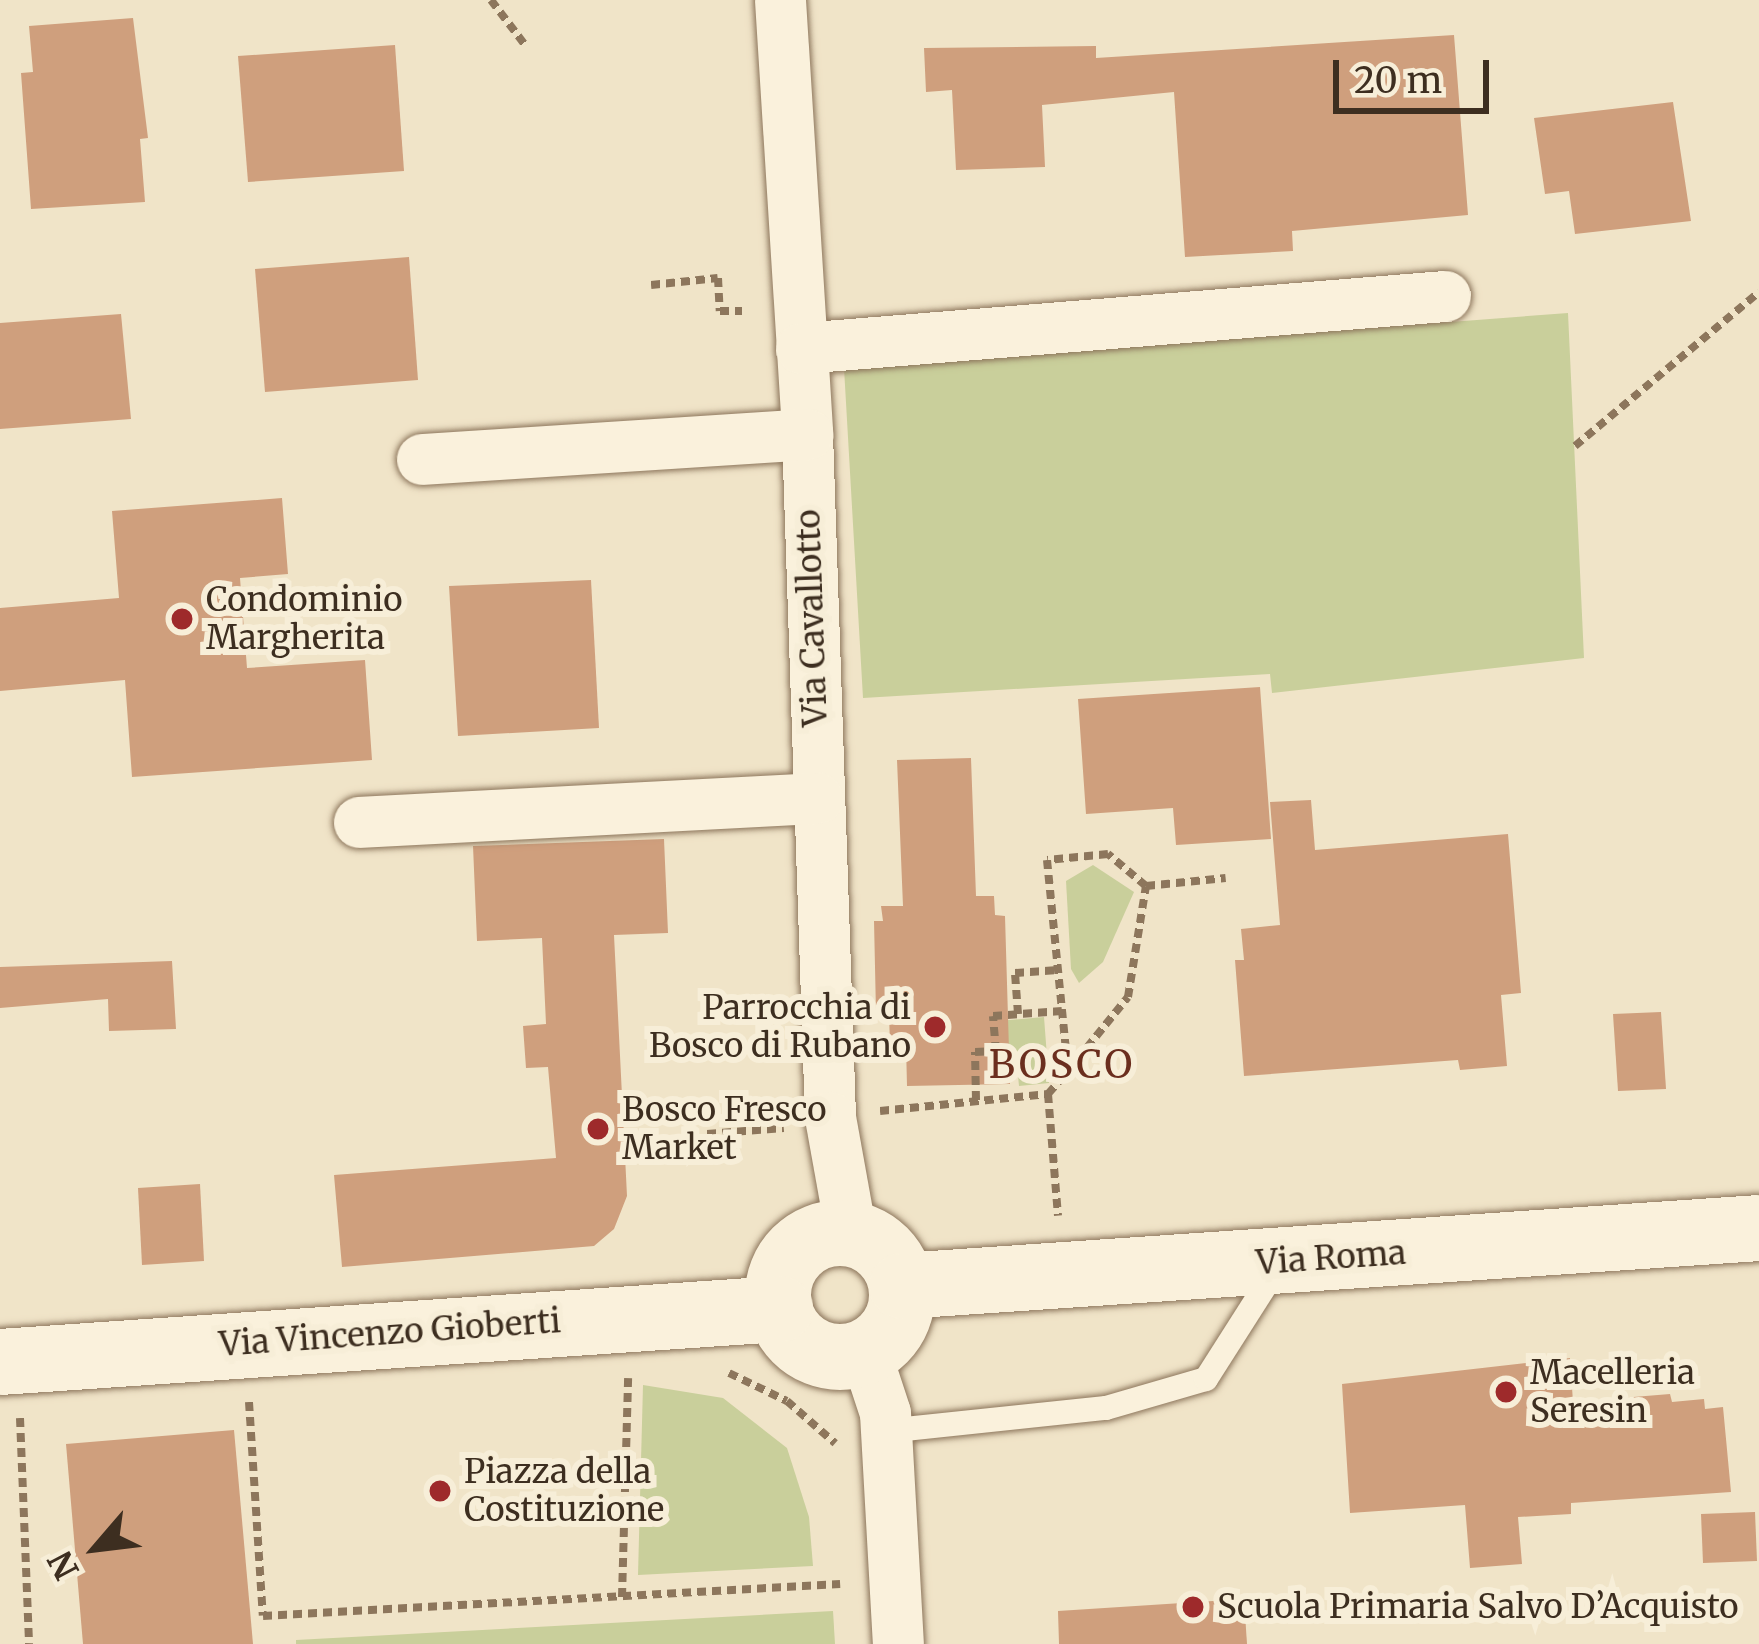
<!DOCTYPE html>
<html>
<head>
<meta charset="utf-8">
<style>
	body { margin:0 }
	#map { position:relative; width:1759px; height:1644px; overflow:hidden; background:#f0e4c8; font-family:Merriweather,serif }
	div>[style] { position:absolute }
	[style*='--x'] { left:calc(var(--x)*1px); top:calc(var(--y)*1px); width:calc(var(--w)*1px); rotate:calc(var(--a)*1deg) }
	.green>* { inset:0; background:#c9cf9b }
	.building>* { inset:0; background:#cf9f7d }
	.path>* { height:8px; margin-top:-4px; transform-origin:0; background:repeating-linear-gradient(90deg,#8d765c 0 9px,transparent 0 15px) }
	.roads { filter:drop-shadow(0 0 3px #8d765c) drop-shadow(0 0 3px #8d765c) }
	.lane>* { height:24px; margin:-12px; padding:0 12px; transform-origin:12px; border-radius:12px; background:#faf1dc }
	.street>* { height:51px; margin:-25.5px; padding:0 25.5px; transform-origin:25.5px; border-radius:25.5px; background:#faf1dc }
	.secondary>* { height:66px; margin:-33px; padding:0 33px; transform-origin:33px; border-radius:33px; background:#faf1dc }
	.secondary>.ring { margin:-33px; padding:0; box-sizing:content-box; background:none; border:66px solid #faf1dc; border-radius:50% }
	.dots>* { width:33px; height:33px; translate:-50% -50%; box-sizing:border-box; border:6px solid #f7eed8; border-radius:50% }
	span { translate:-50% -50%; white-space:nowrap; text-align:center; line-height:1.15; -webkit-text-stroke:12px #f7eed8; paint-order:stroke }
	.poi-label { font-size:33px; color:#3d2e20 }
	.left { translate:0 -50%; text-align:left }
	.right { translate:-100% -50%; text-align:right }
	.street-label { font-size:33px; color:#3d2e20 }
	.quarter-label { font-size:39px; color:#6b2e1e; letter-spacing:3px }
	.north { position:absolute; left:36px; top:1488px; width:120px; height:120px; -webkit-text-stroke:9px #f7eed8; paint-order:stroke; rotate:242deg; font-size:33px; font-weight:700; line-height:48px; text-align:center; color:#3d2e20 }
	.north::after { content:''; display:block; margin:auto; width:42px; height:54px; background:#3d2e20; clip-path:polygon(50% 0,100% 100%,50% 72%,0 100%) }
	.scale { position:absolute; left:1333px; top:60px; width:156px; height:54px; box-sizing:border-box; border:6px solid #3d2e20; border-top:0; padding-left:15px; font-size:36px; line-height:42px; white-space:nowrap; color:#3d2e20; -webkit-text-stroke:9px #f7eed8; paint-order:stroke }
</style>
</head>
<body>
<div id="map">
	<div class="green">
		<i style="clip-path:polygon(1568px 313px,1584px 658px,1272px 693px,1270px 674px,863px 698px,844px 368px)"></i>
		<i style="clip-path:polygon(1093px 865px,1134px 892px,1103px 962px,1079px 983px,1071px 969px,1066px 881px)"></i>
		<i style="clip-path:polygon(1044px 1017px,1049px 1083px,1019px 1086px,1016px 1056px,1001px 1056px,998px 1021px)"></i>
		<i style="clip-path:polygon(643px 1385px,723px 1398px,787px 1448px,809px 1517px,813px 1566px,638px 1575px)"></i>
		<i style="clip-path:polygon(833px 1611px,835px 1644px,296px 1644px,296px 1640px)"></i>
	</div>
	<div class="building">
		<i style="clip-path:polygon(133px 18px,148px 138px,140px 139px,145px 202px,31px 209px,21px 73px,33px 72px,29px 26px)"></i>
		<i style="clip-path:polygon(1454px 35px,1468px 215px,1292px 231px,1293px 251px,1185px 257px,1174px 92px,1042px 105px,1045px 167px,956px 170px,952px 90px,926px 92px,924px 48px,1096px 46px,1096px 58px)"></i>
		<i style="clip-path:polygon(395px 45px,404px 171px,248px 182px,238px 56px)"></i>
		<i style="clip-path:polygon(1673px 102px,1691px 221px,1575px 234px,1569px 191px,1545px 194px,1534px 118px)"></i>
		<i style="clip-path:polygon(409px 257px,418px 380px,265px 392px,255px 269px)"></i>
		<i style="clip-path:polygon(121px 314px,131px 419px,0 429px,0 323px)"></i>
		<i style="clip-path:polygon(282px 498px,288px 574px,240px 578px,247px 668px,365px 660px,372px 760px,132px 777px,125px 680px,0 691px,0 608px,119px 598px,112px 511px)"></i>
		<i style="clip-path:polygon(591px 580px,599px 728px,458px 736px,449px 586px)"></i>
		<i style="clip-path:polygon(1260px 687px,1271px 839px,1176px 845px,1173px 808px,1086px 814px,1078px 699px)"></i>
		<i style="clip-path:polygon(971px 758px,976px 896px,994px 896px,995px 915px,1005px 916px,1010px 1084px,907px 1086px,906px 1045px,890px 1046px,889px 1013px,876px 1013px,874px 921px,883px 921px,881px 906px,903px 906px,897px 760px)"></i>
		<i style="clip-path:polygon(1311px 800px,1315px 850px,1508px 834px,1521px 993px,1501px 995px,1507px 1066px,1460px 1070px,1458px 1060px,1244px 1076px,1235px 960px,1244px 960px,1241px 929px,1280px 925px,1270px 802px)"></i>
		<i style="clip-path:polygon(664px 839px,668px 933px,614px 935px,627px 1196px,614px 1229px,594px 1246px,342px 1267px,334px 1175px,556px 1158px,548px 1067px,526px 1068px,523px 1026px,546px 1024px,542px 938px,477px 941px,473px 846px)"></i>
		<i style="clip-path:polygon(172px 961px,176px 1029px,109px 1031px,108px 999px,0 1008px,0 967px)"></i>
		<i style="clip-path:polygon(1661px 1012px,1666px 1089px,1618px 1091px,1613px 1014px)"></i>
		<i style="clip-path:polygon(200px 1184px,204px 1261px,142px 1265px,138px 1188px)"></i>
		<i style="clip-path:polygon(1570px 1358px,1573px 1402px,1670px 1394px,1672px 1402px,1704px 1399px,1705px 1409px,1723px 1407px,1731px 1492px,1571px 1503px,1571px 1514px,1518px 1517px,1522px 1564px,1470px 1568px,1465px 1505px,1350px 1513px,1342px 1384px)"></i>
		<i style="clip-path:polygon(234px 1430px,253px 1644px,83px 1644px,66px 1444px)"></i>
		<i style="clip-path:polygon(1755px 1512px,1757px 1561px,1703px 1563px,1701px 1514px)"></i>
		<i style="clip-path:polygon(1244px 1599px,1247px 1644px,1059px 1644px,1058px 1611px)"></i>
	</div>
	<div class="path">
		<i style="--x:491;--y:0;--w:56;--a:52.9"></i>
		<i style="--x:651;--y:285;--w:67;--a:-6"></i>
		<i style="--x:718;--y:278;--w:33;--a:87"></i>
		<i style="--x:720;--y:311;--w:22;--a:0"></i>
		<i style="--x:1575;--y:446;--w:240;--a:-39.9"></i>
		<i style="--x:1146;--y:886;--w:80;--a:-5.7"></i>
		<i style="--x:1018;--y:1014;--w:41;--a:-94.2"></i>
		<i style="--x:1015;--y:973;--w:43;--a:-4"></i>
		<i style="--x:1048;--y:1094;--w:30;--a:-49"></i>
		<i style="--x:1068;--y:1071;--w:95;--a:-51"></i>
		<i style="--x:1128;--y:997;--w:112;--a:-80.8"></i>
		<i style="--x:1146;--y:886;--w:50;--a:-139.9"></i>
		<i style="--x:1108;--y:854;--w:61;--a:174.4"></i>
		<i style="--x:1047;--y:860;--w:212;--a:84.3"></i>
		<i style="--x:976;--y:1100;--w:48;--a:-91.2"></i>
		<i style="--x:975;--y:1052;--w:21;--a:-3"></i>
		<i style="--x:996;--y:1051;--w:35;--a:-95"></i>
		<i style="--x:993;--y:1016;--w:69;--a:-4.1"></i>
		<i style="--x:880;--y:1111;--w:169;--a:-5.8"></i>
		<i style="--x:1048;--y:1094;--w:122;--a:85.3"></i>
		<i style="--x:707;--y:1134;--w:77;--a:-4.5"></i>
		<i style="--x:729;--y:1373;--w:64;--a:25.8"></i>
		<i style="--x:787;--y:1401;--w:64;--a:41.2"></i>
		<i style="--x:249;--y:1402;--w:214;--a:86.3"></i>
		<i style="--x:263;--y:1616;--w:578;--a:-3.17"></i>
		<i style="--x:20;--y:1418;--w:226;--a:87.7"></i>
		<i style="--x:622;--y:1597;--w:219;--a:-88.4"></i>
	</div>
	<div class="roads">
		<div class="lane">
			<i style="--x:886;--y:1431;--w:221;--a:-6"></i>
			<i style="--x:1106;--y:1408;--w:104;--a:-16.2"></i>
			<i style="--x:1206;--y:1379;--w:134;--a:-57.5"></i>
		</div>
		<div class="street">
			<i style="--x:780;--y:0;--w:435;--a:86.4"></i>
			<i style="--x:807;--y:434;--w:683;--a:88.07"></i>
			<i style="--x:830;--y:1117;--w:119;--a:79.8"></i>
			<i style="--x:801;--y:348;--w:646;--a:-4.62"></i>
			<i style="--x:422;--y:459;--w:386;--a:-3.7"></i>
			<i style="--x:359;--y:822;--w:459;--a:-3"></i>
			<i style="--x:865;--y:1352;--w:64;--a:71.8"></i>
			<i style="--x:885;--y:1413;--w:231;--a:86.8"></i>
		</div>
		<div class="secondary">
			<i class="ring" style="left:778px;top:1233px;width:58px;height:58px"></i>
			<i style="--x:902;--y:1286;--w:859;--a:-3.87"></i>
			<i style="--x:0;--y:1362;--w:782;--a:-3.89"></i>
		</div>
	</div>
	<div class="dots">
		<i style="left:182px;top:619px;background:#9e2a2b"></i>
		<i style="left:935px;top:1027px;background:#9e2a2b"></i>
		<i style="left:598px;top:1129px;background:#9e2a2b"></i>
		<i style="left:1506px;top:1392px;background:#9e2a2b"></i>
		<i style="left:440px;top:1491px;background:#9e2a2b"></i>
		<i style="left:1193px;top:1607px;background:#9e2a2b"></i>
	</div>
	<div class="poi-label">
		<span class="left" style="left:206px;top:619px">Condominio<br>Margherita</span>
		<span class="right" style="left:911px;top:1027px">Parrocchia di<br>Bosco di Rubano</span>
		<span class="left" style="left:622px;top:1129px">Bosco Fresco<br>Market</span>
		<span class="left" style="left:1530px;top:1392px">Macelleria<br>Seresin</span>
		<span class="left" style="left:464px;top:1491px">Piazza della<br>Costituzione</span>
		<span class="left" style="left:1217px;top:1607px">Scuola Primaria Salvo D’Acquisto</span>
	</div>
	<div class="street-label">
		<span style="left:812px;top:618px;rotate:-92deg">Via Cavallotto</span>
		<span style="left:1331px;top:1258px;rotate:-4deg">Via Roma</span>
		<span style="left:390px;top:1333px;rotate:-4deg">Via Vincenzo Gioberti</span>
	</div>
	<div class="quarter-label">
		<span style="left:1062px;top:1065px">BOSCO</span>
	</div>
	<div class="north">N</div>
	<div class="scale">20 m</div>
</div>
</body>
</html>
